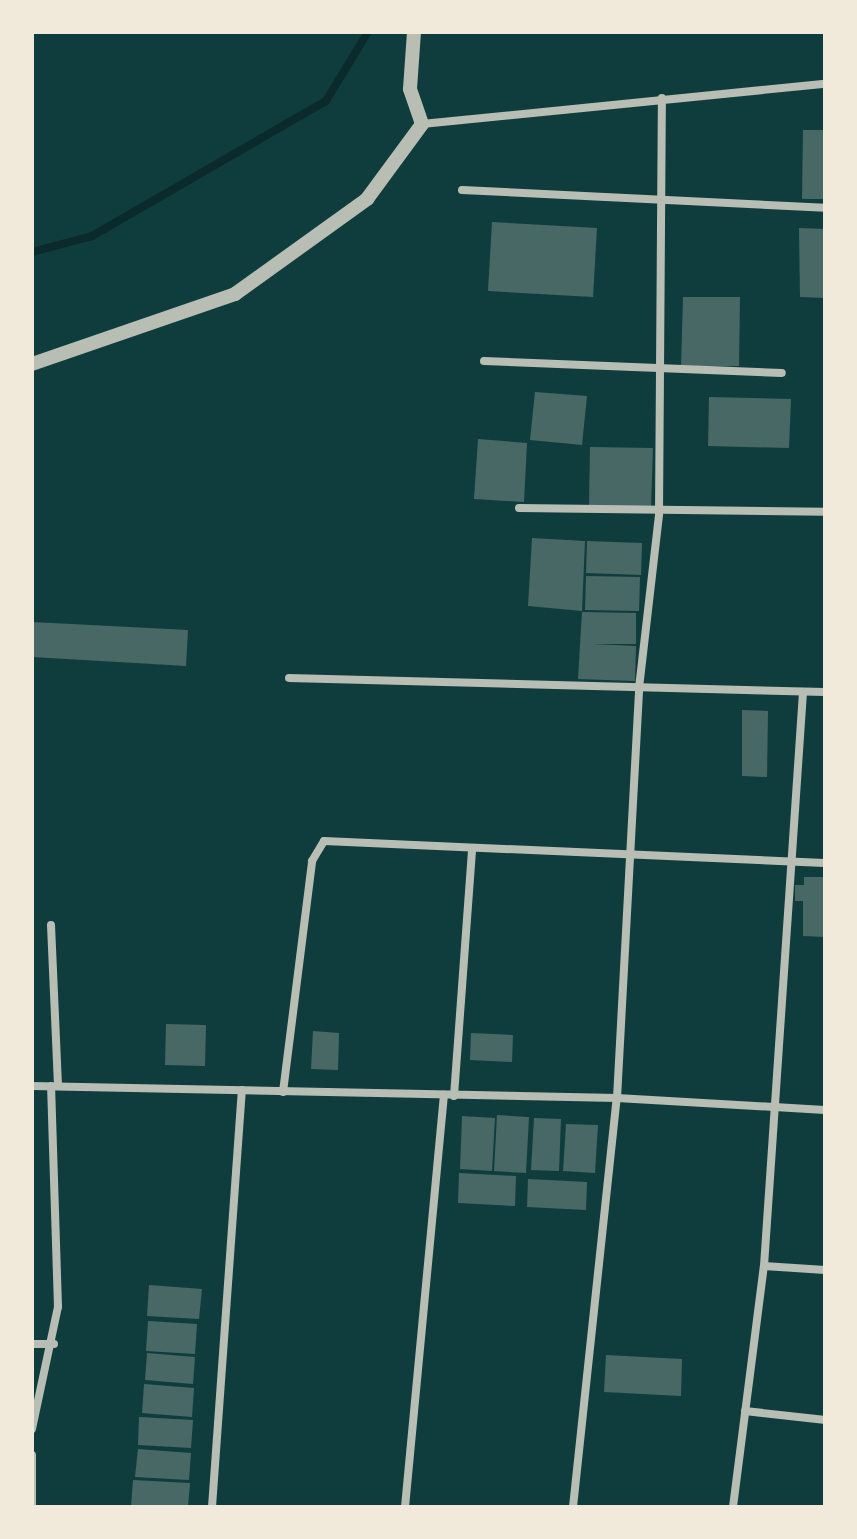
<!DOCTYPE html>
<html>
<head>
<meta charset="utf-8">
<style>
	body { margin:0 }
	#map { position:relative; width:857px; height:1539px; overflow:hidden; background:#0f3d3e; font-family:"Space Grotesk",sans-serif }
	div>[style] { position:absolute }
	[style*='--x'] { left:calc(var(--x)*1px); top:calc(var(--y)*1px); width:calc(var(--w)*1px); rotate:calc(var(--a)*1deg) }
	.stream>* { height:8px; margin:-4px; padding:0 4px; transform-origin:4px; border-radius:4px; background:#0a2a2b }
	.building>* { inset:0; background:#486865 }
	.minor>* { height:8px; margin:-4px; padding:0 4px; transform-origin:4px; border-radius:4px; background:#b8beb3 }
	.tertiary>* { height:14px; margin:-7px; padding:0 7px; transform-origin:7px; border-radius:7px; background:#b8beb3 }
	span { translate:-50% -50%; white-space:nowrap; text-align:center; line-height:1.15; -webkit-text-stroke:8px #f1e9da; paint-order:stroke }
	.frame { position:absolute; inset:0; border:34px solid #f1e9da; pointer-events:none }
</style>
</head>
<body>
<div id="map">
	<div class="stream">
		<i style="--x:32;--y:252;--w:62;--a:-14.9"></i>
		<i style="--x:92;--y:236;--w:270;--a:-30"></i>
		<i style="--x:326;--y:101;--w:81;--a:-58.7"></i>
	</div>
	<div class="building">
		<i style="clip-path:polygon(803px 130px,825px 130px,825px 199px,802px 199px)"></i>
		<i style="clip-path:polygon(492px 222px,597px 228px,593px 297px,488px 291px)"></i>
		<i style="clip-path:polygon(799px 228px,825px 229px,825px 298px,800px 297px)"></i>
		<i style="clip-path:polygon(683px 297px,740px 297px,739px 366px,681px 367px)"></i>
		<i style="clip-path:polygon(535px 392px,587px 396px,582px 445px,530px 440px)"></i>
		<i style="clip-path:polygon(709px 397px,791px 399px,789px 448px,708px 446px)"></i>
		<i style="clip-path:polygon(478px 439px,527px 443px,524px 502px,474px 499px)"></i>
		<i style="clip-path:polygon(590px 447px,653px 448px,651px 508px,589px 505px)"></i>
		<i style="clip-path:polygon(532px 538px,585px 541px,582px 611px,528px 606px)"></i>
		<i style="clip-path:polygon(587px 541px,642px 543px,641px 575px,586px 573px)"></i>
		<i style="clip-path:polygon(586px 576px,640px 577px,639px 611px,585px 610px)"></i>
		<i style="clip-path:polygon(582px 612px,636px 613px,636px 644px,592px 644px,636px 646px,635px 681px,578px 679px)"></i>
		<i style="clip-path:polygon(32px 622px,188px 630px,186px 666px,32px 657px)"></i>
		<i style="clip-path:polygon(742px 710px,768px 711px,767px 777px,742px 776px)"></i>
		<i style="clip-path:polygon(804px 877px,825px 877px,825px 937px,803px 936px,803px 901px,795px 901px,795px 885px,804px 885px)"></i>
		<i style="clip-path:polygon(166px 1024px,206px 1025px,205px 1066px,165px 1065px)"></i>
		<i style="clip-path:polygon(313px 1031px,339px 1033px,338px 1070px,311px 1069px)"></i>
		<i style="clip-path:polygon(471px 1033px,513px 1035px,512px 1062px,470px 1060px)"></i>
		<i style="clip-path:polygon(497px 1115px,529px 1117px,526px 1173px,494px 1171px)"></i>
		<i style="clip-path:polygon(462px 1116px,495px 1118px,492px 1171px,460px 1169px)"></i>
		<i style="clip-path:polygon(534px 1118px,561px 1119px,559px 1171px,531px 1170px)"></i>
		<i style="clip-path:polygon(566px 1124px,598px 1125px,595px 1173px,563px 1171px)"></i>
		<i style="clip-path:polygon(459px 1173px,516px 1176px,515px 1206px,458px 1203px)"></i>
		<i style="clip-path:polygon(528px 1179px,587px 1182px,586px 1210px,527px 1207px)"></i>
		<i style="clip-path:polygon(149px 1285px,202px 1289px,199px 1319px,147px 1316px)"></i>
		<i style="clip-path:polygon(148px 1321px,197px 1324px,195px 1354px,146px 1351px)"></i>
		<i style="clip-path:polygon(147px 1353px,195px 1357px,193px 1384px,145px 1380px)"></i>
		<i style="clip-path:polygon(606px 1355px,682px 1359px,681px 1396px,604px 1392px)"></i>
		<i style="clip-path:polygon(144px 1384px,194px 1388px,192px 1417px,142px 1413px)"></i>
		<i style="clip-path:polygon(139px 1417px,193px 1420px,191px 1448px,138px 1445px)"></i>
		<i style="clip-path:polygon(138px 1449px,191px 1453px,189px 1480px,135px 1477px)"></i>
		<i style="clip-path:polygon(133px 1480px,190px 1483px,188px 1507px,131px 1507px)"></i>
	</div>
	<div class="minor">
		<i style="--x:422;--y:124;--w:405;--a:-5.7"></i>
		<i style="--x:462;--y:190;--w:363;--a:2.8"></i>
		<i style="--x:484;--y:361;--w:298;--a:2.3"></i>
		<i style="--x:519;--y:508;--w:306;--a:0.7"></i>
		<i style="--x:289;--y:678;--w:536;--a:1.5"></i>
		<i style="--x:51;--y:925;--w:161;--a:87.5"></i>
		<i style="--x:32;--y:1086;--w:585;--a:1.18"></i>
		<i style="--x:617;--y:1098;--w:208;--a:3.3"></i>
		<i style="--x:283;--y:1092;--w:233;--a:-82.8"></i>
		<i style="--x:312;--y:861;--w:23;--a:-59"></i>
		<i style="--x:324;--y:841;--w:501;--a:2.51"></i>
		<i style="--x:454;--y:1096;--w:247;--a:-85.8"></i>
		<i style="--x:764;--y:1266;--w:61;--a:3.8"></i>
		<i style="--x:32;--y:1344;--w:22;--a:0"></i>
		<i style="--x:745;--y:1411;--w:81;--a:6.4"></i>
		<i style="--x:32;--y:1429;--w:125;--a:-78"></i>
		<i style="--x:58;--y:1307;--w:221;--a:-91.8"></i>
		<i style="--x:32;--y:1455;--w:52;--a:90"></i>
		<i style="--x:212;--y:1507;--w:418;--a:-85.9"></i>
		<i style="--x:405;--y:1507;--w:414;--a:-84.6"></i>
		<i style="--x:573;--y:1507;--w:411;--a:-83.9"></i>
		<i style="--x:617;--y:1098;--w:411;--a:-86.9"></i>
		<i style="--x:639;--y:688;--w:175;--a:-83.4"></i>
		<i style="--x:659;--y:514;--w:416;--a:-89.6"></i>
		<i style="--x:733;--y:1507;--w:243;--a:-82.7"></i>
		<i style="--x:764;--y:1266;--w:575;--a:-86.11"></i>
	</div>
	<div class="tertiary">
		<i style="--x:32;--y:364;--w:215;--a:-19"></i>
		<i style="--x:235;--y:294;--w:163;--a:-35.7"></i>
		<i style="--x:367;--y:199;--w:93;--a:-53.7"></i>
		<i style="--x:422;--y:124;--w:37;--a:-109"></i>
		<i style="--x:410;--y:89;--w:57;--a:-86"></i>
	</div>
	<div class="frame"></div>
</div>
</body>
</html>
